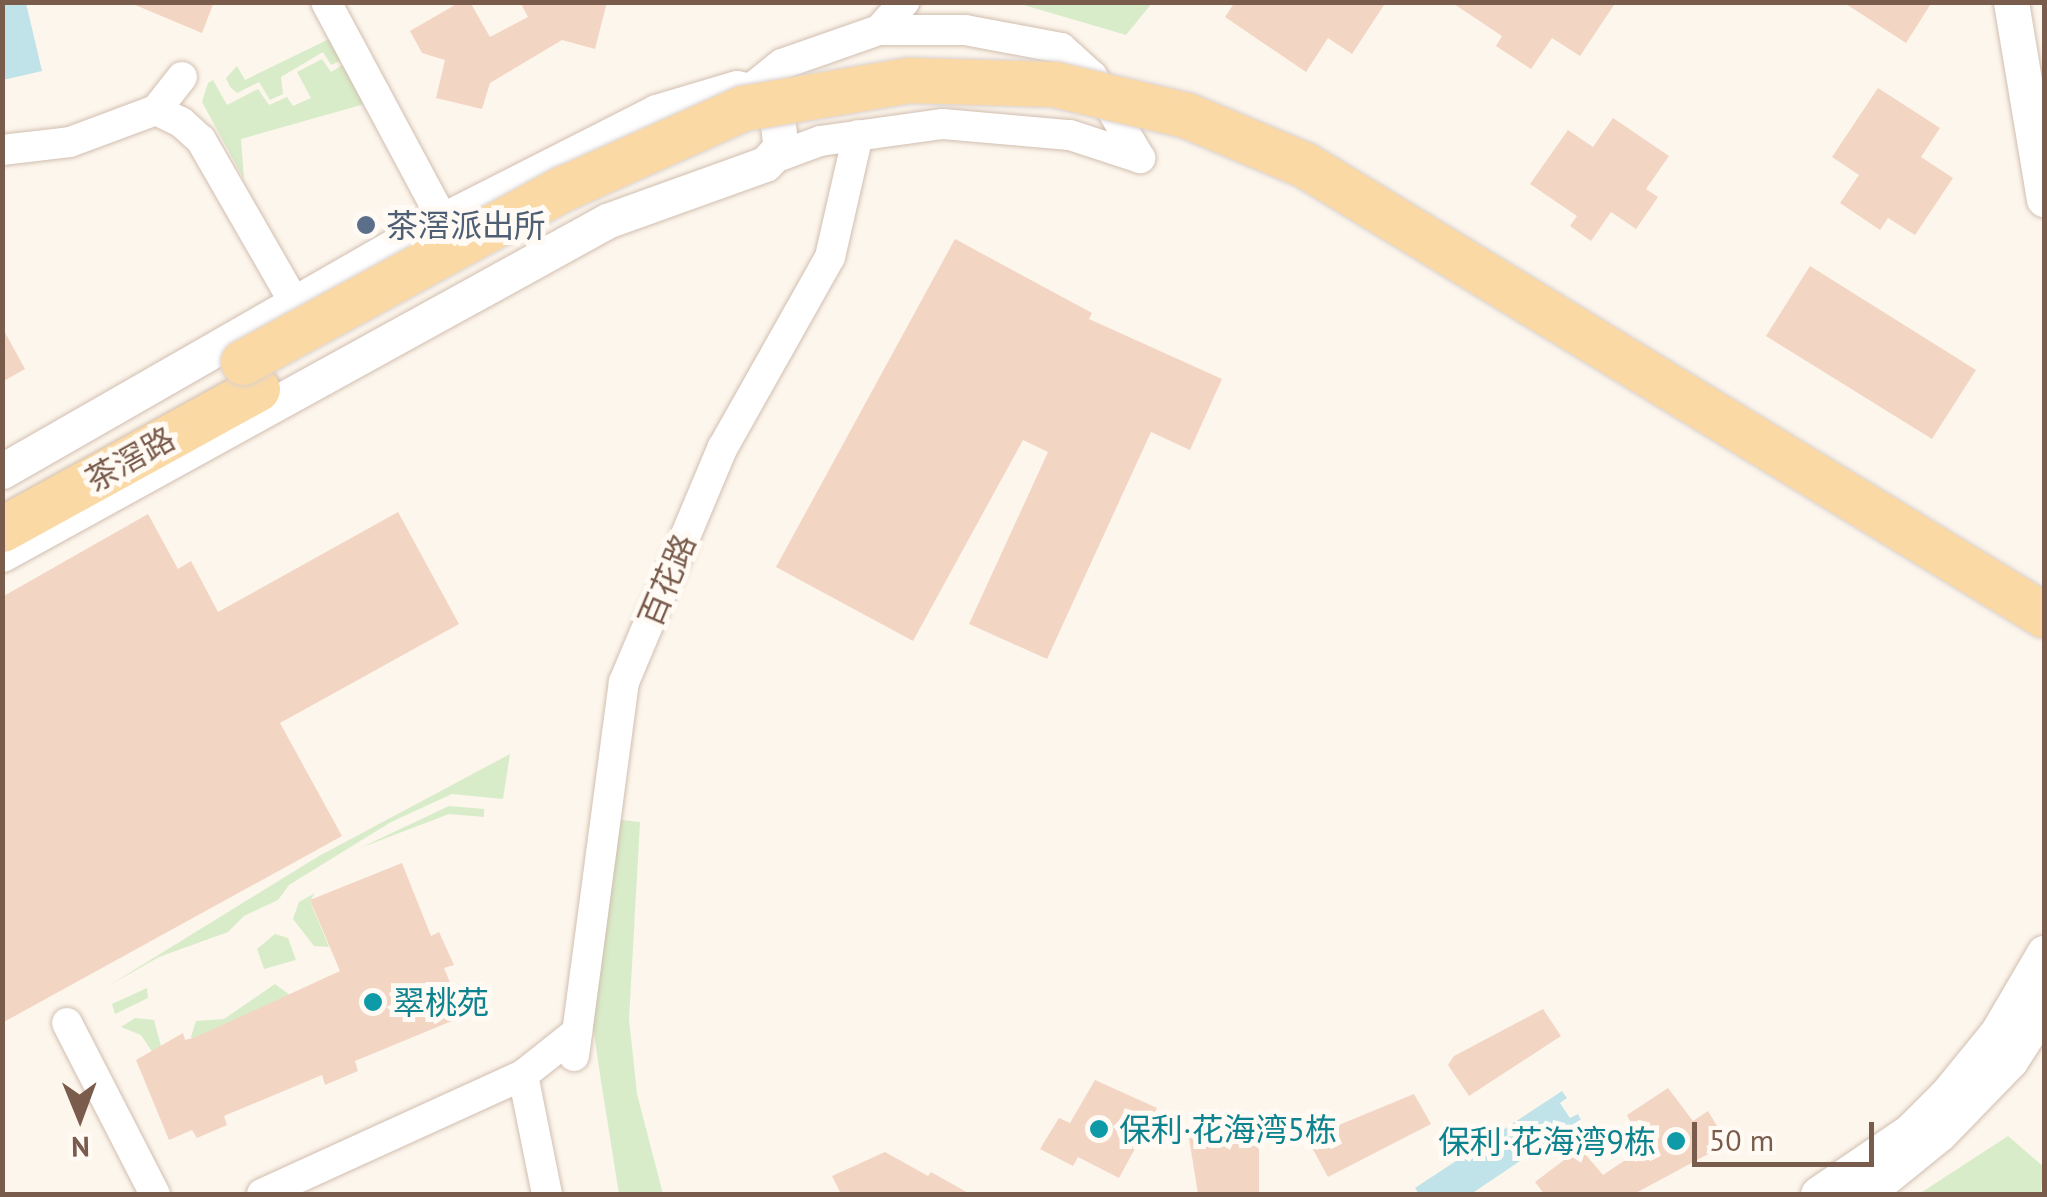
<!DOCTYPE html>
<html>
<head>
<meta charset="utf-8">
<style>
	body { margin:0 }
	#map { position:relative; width:2047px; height:1197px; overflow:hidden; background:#fdf6ec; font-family:"PT Sans","Noto Sans SC",sans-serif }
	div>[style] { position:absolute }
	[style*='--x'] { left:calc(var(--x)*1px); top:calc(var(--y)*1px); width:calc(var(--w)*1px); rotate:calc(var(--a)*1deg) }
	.green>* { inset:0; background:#d8ecc9 }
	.water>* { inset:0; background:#bfe3e8 }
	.building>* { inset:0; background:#f3d5c3 }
	.roads { filter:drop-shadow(0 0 2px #d1beb0) drop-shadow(0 0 2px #d1beb0) }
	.minor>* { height:30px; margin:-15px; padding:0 15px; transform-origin:15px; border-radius:15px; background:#fff }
	.tertiary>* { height:35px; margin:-17.5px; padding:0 17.5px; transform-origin:17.5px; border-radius:17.5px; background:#fff }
	.primary>* { height:45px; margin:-22.5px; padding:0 22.5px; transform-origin:22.5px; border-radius:22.5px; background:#fbd9a5 }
	.bridges { filter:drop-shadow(0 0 2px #dad1cd) drop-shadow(0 0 2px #dad1cd) }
	.primary-bridge>* { height:45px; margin:-22.5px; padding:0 22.5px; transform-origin:22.5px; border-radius:22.5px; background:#fbd9a5 }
	.dots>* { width:28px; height:28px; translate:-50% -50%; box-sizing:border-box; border:5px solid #fffaf3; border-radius:50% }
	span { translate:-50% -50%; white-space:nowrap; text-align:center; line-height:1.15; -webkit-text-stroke:10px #fffaf3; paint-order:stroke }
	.service-label { font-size:32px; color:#4e5e75 }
	.left { translate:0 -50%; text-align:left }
	.street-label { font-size:32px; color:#7a5c4d }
	.culture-label { font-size:32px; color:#0d838f }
	.right { translate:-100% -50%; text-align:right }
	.frame { position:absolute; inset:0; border:5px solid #7a5c4d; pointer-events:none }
	.north { position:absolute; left:30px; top:1067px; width:100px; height:100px; -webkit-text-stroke:8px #fffaf3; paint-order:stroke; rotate:179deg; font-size:28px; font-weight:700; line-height:40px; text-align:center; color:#7a5c4d }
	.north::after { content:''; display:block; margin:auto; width:35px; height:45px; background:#7a5c4d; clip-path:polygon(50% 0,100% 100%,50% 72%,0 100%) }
	.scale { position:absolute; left:1692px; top:1122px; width:182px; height:45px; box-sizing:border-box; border:5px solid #7a5c4d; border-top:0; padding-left:12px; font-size:30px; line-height:35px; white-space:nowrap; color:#7a5c4d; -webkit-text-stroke:8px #fffaf3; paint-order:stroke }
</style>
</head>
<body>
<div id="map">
	<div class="green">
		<i style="clip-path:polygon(1017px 3px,1152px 3px,1126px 35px)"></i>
		<i style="clip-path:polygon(329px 39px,349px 57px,331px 65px,323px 52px,281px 77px,283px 94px,270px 100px,259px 82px,237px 93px,230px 87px,226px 78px,237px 66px,245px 80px)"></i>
		<i style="clip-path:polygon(322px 59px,331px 72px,349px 61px,368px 103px,241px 139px,244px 179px,202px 102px,208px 83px,213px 80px,227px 105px,258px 89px,269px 105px,287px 97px,293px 106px,311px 98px,297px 72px)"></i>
		<i style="clip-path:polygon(510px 754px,503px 799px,452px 794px,391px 822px,289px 885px,278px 900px,244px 916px,228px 932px,159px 957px,108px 986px,319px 856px)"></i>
		<i style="clip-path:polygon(449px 806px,484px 809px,484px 817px,449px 814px,360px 848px)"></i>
		<i style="clip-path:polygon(604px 818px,640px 822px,629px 1019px,637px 1094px,663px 1194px,619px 1194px,601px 1081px,592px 1020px)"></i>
		<i style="clip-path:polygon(315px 893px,310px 901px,329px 947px,314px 946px,293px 919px,299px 902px)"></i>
		<i style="clip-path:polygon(275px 934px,288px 938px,296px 960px,264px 969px,257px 949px)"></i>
		<i style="clip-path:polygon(275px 984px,291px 996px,198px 1043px,191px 1037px,196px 1021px,224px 1019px)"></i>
		<i style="clip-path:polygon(147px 988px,148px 998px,115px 1014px,112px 1004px)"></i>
		<i style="clip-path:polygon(135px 1018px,154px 1020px,162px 1050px,153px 1053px,141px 1035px,121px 1027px)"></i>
		<i style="clip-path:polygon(2008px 1136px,2044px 1167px,2041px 1194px,1919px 1194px)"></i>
	</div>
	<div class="water">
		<i style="clip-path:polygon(2px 3px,26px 3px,42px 71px,3px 80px)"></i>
		<i style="clip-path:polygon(1562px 1091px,1567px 1098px,1560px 1103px,1570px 1118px,1578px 1114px,1581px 1120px,1471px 1194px,1419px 1194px,1415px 1188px)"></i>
	</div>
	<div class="building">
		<i style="clip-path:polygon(128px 2px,214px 2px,202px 33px)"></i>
		<i style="clip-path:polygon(460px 2px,470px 2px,490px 37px,528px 17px,520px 2px,607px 2px,595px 49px,562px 40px,490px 83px,482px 109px,436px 98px,445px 60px,422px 53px,410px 31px)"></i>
		<i style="clip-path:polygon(1235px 2px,1386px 2px,1352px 54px,1328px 38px,1306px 72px,1225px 17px)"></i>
		<i style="clip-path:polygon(1451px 2px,1616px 2px,1580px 56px,1552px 38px,1531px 69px,1496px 46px,1502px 36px)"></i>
		<i style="clip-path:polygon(1843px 2px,1932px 2px,1906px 43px)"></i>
		<i style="clip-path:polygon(1878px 88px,1940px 128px,1921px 157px,1953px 178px,1915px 235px,1888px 218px,1880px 230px,1840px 203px,1859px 175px,1832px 157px)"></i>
		<i style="clip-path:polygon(1613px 118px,1669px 156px,1646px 189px,1658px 197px,1636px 229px,1611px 212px,1591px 241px,1570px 226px,1577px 216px,1530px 184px,1568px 130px,1593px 147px)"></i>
		<i style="clip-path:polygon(955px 239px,1092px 313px,1089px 319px,1222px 379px,1190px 450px,1151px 432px,1047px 659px,969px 624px,1048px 452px,1023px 440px,913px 641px,776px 567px)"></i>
		<i style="clip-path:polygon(1810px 266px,1976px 370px,1932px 439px,1766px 336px)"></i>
		<i style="clip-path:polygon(2px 327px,25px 369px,2px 382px)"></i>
		<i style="clip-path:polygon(398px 512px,459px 624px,280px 723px,342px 836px,2px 1023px,2px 597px,148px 514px,178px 569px,191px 561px,218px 612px)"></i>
		<i style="clip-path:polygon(402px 863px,431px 936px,439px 932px,454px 965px,444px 968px,464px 1016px,355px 1061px,358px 1071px,325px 1085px,322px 1075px,224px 1116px,227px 1125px,197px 1138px,192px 1130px,169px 1140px,136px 1060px,183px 1033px,185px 1040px,196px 1037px,340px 971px,310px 900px)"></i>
		<i style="clip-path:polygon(1543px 1009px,1561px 1036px,1469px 1096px,1448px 1065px,1454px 1056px)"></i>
		<i style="clip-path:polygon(1095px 1080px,1157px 1108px,1119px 1178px,1078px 1157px,1073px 1166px,1040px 1149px,1059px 1118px,1070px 1123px)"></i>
		<i style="clip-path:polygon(1668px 1088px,1693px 1121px,1708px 1111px,1723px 1136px,1706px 1146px,1710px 1153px,1634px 1194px,1544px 1194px,1535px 1182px,1580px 1148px,1603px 1175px,1643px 1148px,1627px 1115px)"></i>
		<i style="clip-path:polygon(1414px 1094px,1431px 1124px,1328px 1177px,1310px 1144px,1317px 1134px)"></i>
		<i style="clip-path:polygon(1189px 1138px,1259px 1139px,1259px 1194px,1198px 1194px)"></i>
		<i style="clip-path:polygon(885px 1152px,928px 1176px,931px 1172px,970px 1194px,841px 1194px,832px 1176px)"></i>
	</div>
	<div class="roads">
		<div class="minor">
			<i style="--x:326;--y:2;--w:247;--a:61.8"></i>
			<i style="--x:879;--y:30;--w:86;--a:0"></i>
			<i style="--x:965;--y:30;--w:98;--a:10.6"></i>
			<i style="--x:1061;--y:48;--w:42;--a:42.1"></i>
			<i style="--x:1092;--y:76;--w:95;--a:59.7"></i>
			<i style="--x:752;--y:88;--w:38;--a:-39"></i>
			<i style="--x:782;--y:64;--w:103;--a:-19.3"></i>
			<i style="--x:879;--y:30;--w:38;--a:-48"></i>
			<i style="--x:156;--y:110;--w:42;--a:-51.8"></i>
			<i style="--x:2;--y:150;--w:68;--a:-6.7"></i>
			<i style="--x:70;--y:142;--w:92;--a:-20.4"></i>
			<i style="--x:156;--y:110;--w:28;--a:26"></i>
			<i style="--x:181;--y:122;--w:27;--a:42"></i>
			<i style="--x:201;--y:140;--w:190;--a:60.1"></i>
			<i style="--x:777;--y:157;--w:46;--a:-20.4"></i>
			<i style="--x:820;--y:141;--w:124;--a:-7.9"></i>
			<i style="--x:943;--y:124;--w:127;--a:5"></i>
			<i style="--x:1070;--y:135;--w:74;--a:18.2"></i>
			<i style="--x:67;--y:1023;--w:192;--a:62.8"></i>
			<i style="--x:574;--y:1056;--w:377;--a:-82.4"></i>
			<i style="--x:624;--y:682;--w:255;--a:-67.2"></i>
			<i style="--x:723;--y:447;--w:218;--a:-60.6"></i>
			<i style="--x:830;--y:257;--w:125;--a:-77.1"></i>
			<i style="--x:523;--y:1075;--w:121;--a:78.6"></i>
			<i style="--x:262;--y:1194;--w:287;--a:-24.5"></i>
			<i style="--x:523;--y:1075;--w:69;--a:-38.5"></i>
		</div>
		<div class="tertiary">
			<i style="--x:2011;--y:2;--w:200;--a:80.5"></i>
			<i style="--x:2;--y:471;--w:477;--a:-29.8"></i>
			<i style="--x:416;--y:234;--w:269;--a:-26.9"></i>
			<i style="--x:656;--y:112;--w:84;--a:-16.5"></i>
			<i style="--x:737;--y:88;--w:25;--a:12"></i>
			<i style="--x:761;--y:93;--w:22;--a:47"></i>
			<i style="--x:776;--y:109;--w:38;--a:83"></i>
			<i style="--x:781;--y:147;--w:23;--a:133"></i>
			<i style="--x:765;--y:164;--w:168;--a:160.2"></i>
			<i style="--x:607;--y:221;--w:691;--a:151.17"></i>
			<i style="--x:1818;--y:1194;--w:110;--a:-34.3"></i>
			<i style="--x:1909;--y:1132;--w:55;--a:-45"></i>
			<i style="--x:1948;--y:1093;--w:77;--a:-50.8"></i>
			<i style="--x:1997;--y:1033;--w:93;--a:-59.6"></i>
			<i style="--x:1865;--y:1194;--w:95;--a:-39"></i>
			<i style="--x:1939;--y:1134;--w:102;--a:-45.8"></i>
			<i style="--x:2010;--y:1061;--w:63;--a:-57.3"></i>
		</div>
		<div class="primary">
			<i style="--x:2;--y:529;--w:291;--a:-28.8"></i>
		</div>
	</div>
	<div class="bridges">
		<div class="primary-bridge">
			<i style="--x:243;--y:362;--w:365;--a:-28.5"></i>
			<i style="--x:564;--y:188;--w:196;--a:-24.1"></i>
			<i style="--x:743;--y:108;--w:168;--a:-9.6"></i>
			<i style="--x:909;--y:80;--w:145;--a:1.6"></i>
			<i style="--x:1054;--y:84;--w:136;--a:13.2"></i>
			<i style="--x:1186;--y:115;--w:129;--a:22.8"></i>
			<i style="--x:1305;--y:165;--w:865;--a:31.34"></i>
		</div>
	</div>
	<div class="dots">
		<i style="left:366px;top:225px;background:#5c6f8a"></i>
		<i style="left:373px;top:1002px;background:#0f9aa8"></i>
		<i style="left:1099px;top:1129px;background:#0f9aa8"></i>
		<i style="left:1676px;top:1141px;background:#0f9aa8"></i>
	</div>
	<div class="service-label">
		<span class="left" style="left:386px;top:225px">茶滘派出所</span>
	</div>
	<div class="street-label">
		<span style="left:130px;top:459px;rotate:-29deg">茶滘路</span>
		<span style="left:667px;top:580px;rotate:-67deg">百花路</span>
	</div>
	<div class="culture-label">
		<span class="left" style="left:393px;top:1002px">翠桃苑</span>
		<span class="left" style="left:1119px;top:1129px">保利·花海湾5栋</span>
		<span class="right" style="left:1656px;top:1141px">保利·花海湾9栋</span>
	</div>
	<div class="frame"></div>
	<div class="north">N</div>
	<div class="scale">50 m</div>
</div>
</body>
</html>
